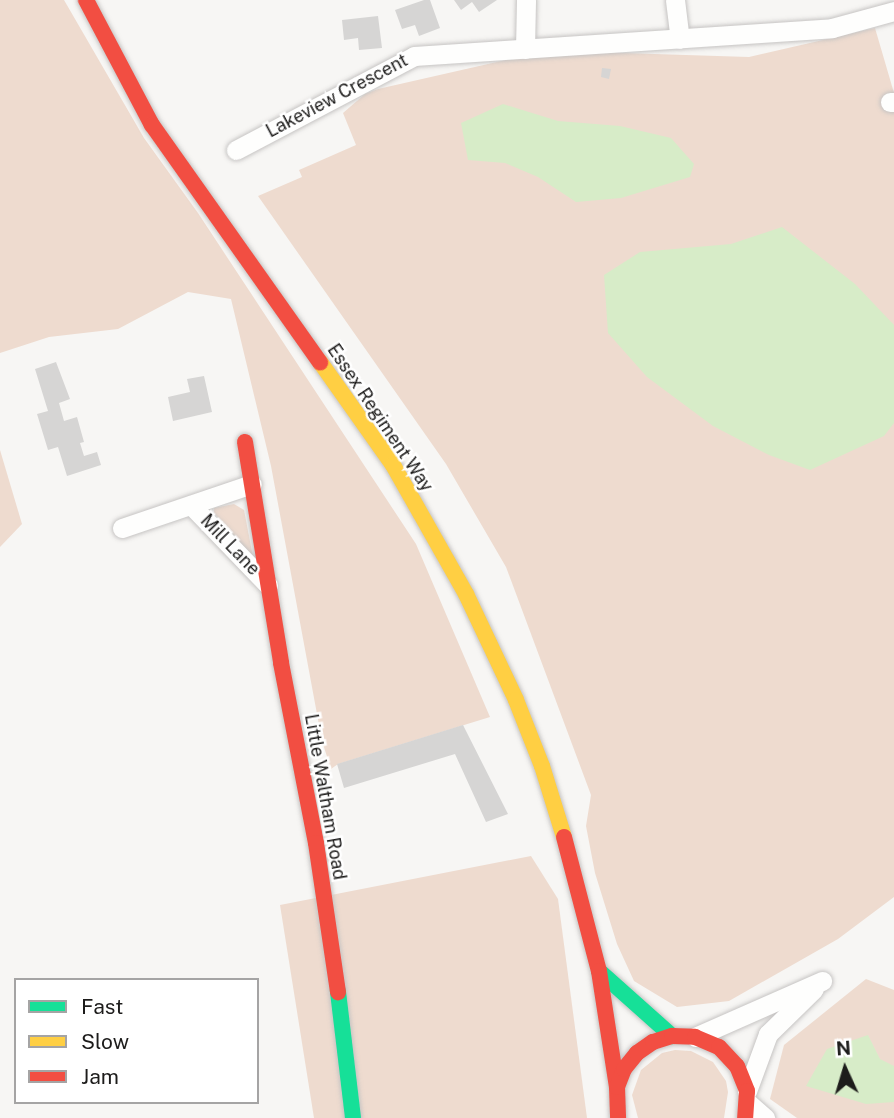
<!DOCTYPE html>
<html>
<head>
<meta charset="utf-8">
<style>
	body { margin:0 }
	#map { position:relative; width:894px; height:1118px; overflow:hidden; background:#f7f6f4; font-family:"Public Sans",sans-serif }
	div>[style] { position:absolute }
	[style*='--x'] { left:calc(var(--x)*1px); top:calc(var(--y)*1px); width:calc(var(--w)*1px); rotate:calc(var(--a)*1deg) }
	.green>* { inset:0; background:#eedbcf }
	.water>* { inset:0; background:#d7ecc8 }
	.building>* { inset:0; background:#d6d5d4 }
	.roads { filter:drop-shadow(0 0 2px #c6c4c3) drop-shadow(0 0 2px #c6c4c3) }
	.street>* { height:19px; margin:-9.5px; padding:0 9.5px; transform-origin:9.5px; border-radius:9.5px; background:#fefefd }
	.fast>* { height:16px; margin:-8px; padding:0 8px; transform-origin:8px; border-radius:8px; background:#16e098 }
	.slow>* { height:16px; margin:-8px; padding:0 8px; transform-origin:8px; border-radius:8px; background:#ffcf43 }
	.jam>* { height:16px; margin:-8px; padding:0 8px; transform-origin:8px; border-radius:8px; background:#f24e42 }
	span { translate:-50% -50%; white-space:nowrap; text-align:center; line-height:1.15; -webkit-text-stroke:5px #fff; paint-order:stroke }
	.street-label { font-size:18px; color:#1d1c1b }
	.legend { position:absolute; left:14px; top:978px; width:245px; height:126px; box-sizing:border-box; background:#fff; border:2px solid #a5a4a4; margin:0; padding:9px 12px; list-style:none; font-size:21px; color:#1d1c1b }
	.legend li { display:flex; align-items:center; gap:14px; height:35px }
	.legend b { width:35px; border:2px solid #a5a4a4 }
	.north { position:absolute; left:810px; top:1034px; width:70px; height:70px; -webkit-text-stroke:5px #fff; paint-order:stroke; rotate:356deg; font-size:19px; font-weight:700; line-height:28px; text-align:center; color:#1d1c1b }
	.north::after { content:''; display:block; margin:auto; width:24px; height:32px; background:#1d1c1b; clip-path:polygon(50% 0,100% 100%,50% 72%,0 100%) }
</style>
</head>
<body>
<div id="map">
	<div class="green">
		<i style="clip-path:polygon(0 0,64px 0,144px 138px,198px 213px,416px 544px,490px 717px,338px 764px,331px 769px,322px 741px,271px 466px,231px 299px,188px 292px,118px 329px,49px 337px,0 353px)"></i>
		<i style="clip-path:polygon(875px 28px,894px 93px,894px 897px,838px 939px,729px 1001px,677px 1007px,634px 981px,617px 944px,595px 873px,586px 826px,591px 795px,506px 567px,446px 464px,258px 196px,302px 177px,299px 170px,356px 145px,343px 113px,365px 94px,378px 89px,514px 58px,591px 52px,749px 57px)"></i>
		<i style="clip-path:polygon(0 450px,22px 524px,0 547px)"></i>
		<i style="clip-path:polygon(234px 504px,244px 510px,253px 557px,214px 513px,214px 508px)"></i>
		<i style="clip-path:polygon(531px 856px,558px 899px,587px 1118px,314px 1118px,280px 905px)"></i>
		<i style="clip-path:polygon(866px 979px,894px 990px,894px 1118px,797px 1118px,770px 1099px,784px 1045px)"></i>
		<i style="clip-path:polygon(675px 1050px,691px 1051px,713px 1062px,726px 1081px,728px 1092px,724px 1118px,638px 1118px,632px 1095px,641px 1070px,662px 1053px)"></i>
	</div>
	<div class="water">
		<i style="clip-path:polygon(503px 104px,558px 121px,620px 126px,671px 138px,694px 164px,690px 177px,621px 198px,576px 202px,538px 177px,505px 163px,468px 160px,461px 123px)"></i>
		<i style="clip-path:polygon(782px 227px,855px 284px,894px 325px,894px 423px,884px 436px,810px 470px,769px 455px,713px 426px,647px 377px,608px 333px,604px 275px,640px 252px,731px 244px)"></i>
		<i style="clip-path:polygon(868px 1035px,880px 1059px,894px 1066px,894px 1102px,866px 1104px,806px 1086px,827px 1049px)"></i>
	</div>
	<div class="building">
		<i style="clip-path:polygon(424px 0,430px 0,440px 28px,419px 36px,415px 25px,402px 29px,395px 10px)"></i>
		<i style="clip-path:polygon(454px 0,497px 0,479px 12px,472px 2px,461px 10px)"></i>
		<i style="clip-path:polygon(378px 16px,382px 48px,359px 50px,358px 38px,344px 40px,342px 20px)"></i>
		<i style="clip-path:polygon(602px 68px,611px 69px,609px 79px,601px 77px)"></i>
		<i style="clip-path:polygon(56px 362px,70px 399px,59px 403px,64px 421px,77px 417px,84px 442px,80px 443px,84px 456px,97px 452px,101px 465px,67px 476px,58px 447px,48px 450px,37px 414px,48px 411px,35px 369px)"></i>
		<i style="clip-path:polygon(204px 376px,212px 412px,173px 421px,168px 397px,190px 392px,187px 379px)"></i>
		<i style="clip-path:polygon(463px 725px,508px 814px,486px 822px,455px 754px,344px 788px,337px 764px)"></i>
	</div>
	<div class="roads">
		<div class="street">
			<i style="--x:675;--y:0;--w:39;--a:83"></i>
			<i style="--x:525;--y:49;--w:49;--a:-88.8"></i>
			<i style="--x:890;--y:102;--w:4;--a:0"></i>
			<i style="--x:236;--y:150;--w:201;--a:-27.8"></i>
			<i style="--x:414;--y:56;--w:419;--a:-3.8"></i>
			<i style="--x:832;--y:28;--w:64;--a:-15.3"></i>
			<i style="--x:191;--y:505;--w:111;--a:46.1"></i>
			<i style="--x:122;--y:528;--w:137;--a:-18.7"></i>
			<i style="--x:695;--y:1037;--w:139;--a:-23.8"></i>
			<i style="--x:747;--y:1091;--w:61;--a:-69.8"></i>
			<i style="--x:768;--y:1034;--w:64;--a:-44.4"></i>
			<i style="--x:748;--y:1103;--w:23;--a:41"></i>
		</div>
		<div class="fast">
			<i style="--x:599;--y:971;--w:98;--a:41.7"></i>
			<i style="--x:338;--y:992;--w:127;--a:83.2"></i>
		</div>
		<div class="slow">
			<i style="--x:320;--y:362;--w:126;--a:54.7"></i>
			<i style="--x:393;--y:465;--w:148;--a:60.5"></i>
			<i style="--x:466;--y:594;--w:117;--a:64.7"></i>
			<i style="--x:516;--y:700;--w:71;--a:68.5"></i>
			<i style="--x:542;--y:766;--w:74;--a:72.8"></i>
		</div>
		<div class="jam">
			<i style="--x:86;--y:0;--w:141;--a:62.2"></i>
			<i style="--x:152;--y:125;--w:291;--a:54.7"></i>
			<i style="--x:245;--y:442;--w:224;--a:80.7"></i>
			<i style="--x:281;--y:663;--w:183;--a:79"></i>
			<i style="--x:316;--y:843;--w:151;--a:81.6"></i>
			<i style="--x:564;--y:837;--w:138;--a:75.4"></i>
			<i style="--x:599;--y:971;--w:117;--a:81.2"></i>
			<i style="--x:617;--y:1087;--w:31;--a:88"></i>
			<i style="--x:617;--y:1087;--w:19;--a:-69"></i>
			<i style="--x:624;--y:1069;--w:21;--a:-51"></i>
			<i style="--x:637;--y:1053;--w:19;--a:-35"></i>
			<i style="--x:653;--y:1042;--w:20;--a:-18"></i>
			<i style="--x:672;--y:1036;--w:23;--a:2"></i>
			<i style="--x:695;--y:1037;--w:26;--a:23"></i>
			<i style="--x:719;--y:1047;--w:26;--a:47"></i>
			<i style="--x:737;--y:1066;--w:27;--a:68"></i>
			<i style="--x:747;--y:1091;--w:27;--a:94"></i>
		</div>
	</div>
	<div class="street-label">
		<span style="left:337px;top:96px;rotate:-28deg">Lakeview Crescent</span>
		<span style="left:380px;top:418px;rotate:56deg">Essex Regiment Way</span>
		<span style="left:230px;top:545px;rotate:46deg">Mill Lane</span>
		<span style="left:325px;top:797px;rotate:80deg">Little Waltham Road</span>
	</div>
	<ul class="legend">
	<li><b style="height:9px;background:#16e098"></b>Fast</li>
	<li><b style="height:9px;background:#ffcf43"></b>Slow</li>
	<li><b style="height:9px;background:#f24e42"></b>Jam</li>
	</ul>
	<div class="north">N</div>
</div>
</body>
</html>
